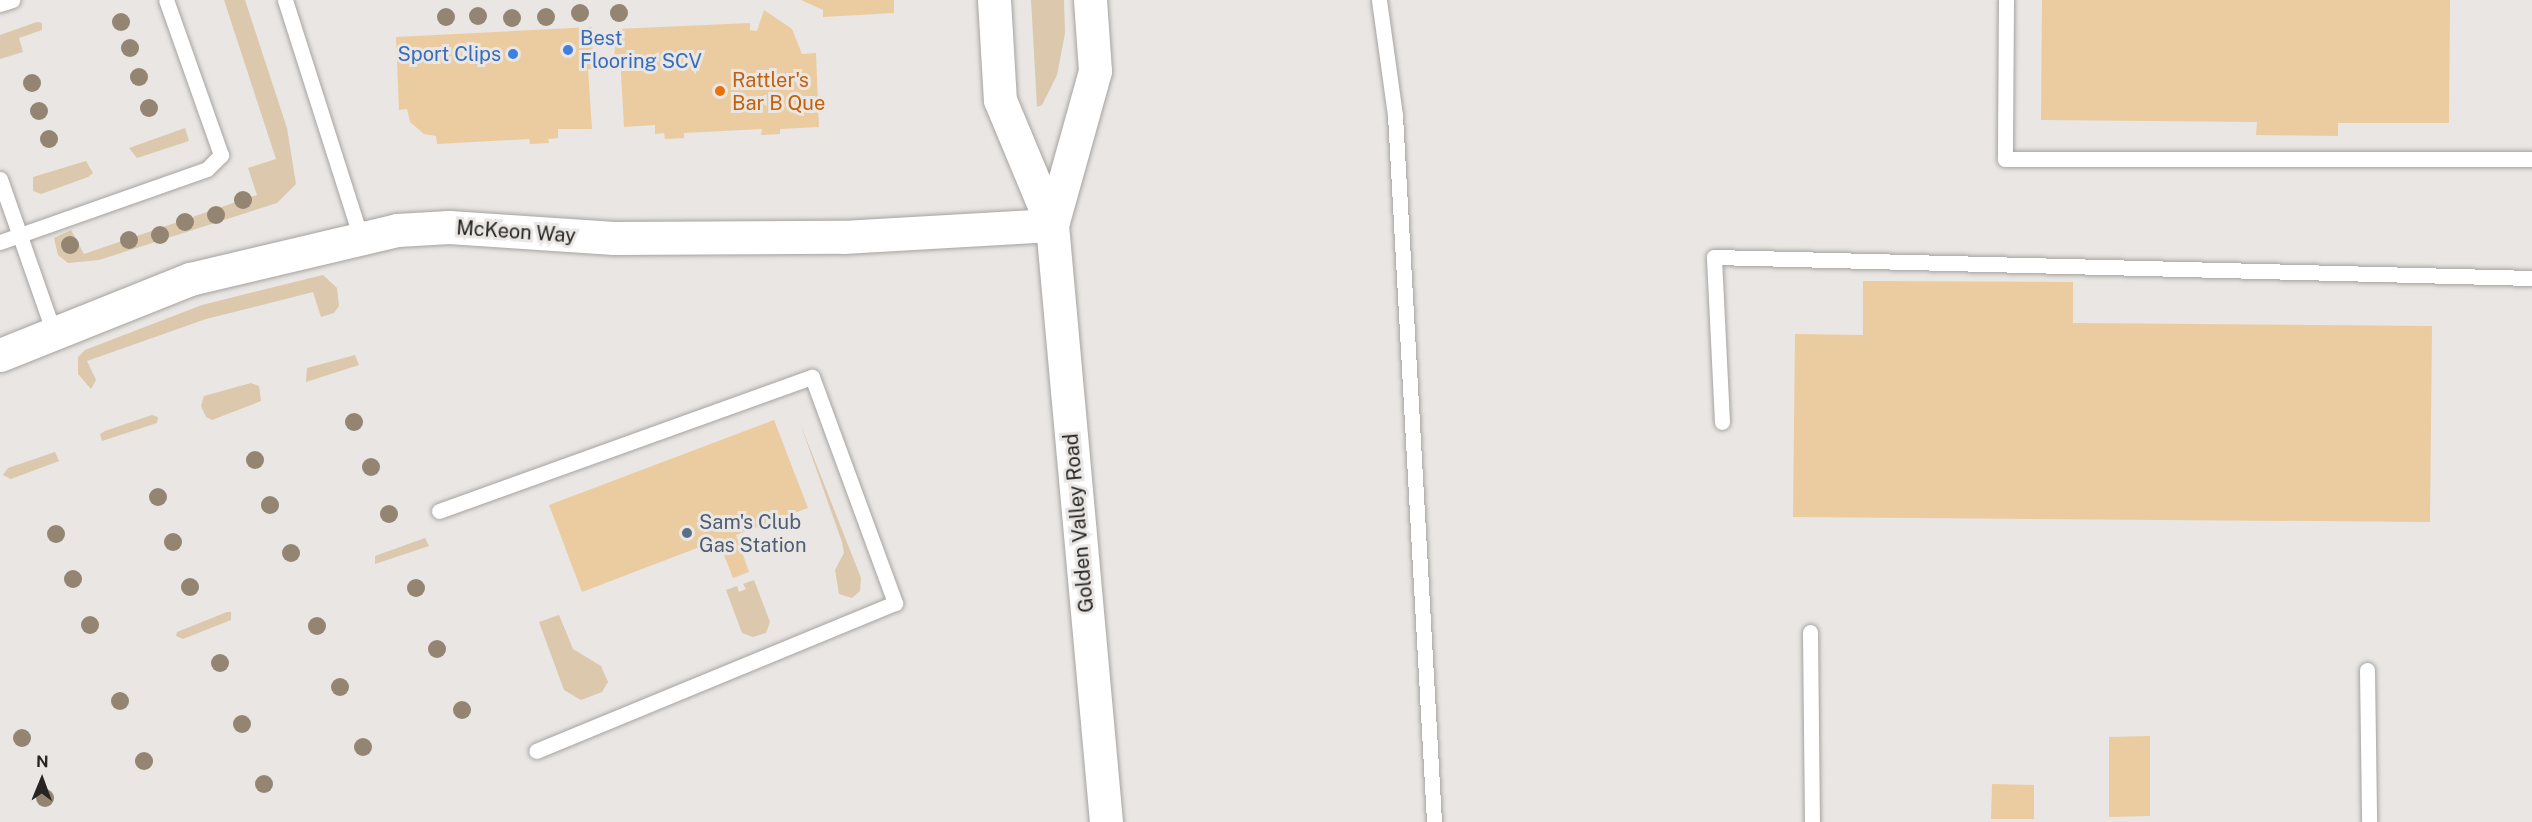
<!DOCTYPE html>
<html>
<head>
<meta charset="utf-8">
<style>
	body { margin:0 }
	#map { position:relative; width:2532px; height:822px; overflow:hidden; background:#e9e6e3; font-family:"Public Sans",sans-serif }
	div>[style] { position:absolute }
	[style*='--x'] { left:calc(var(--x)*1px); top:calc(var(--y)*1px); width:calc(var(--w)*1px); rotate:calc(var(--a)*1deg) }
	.green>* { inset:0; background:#dbc8ad }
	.building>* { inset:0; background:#ebcca1 }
	.roads { filter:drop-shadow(0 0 2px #a6a3a0) drop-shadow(0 0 2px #a6a3a0) }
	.service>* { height:15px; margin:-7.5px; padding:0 7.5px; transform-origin:7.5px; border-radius:7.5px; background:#fff }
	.tertiary>* { height:33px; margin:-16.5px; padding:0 16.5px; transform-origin:16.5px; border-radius:16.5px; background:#fff }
	.primary>* { height:33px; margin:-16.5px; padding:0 16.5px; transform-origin:16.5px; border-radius:16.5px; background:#fff }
	.trees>* { width:18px; height:18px; margin:-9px; border-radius:50%; background:#938572 }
	.dots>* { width:16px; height:16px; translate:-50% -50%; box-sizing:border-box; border:3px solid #e9e6e3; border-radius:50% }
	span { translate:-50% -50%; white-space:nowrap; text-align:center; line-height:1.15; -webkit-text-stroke:6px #e9e6e3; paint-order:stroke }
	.shop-label { font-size:20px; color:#366cbe }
	.left { translate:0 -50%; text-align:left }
	.right { translate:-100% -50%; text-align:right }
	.food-label { font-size:20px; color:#c56008 }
	.street-label { font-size:20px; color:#262524 }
	.service-label { font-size:20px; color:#4e5e75 }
	.north { position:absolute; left:12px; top:750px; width:60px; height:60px; -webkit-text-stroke:4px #e9e6e3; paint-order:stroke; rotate:1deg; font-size:16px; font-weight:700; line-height:24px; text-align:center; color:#262524 }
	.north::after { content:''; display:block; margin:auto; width:21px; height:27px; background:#262524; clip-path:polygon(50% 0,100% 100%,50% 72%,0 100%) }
</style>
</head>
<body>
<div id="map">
	<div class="green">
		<i style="clip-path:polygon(224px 0,245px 0,287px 128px,296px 184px,277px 203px,99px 260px,68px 263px,58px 255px,54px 238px,71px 230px,84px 254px,257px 195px,248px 168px,276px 159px)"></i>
		<i style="clip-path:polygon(1031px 0,1064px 0,1065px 33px,1057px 75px,1042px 105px,1037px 107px)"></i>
		<i style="clip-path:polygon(37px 22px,42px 23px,42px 30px,19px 38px,23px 52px,0 59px,0 35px)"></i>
		<i style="clip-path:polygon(185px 128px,189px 141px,137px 158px,129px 148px)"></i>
		<i style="clip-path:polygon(86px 161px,93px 173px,88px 177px,41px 194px,33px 191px,33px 177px)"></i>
		<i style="clip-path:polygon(323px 275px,337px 288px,339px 306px,334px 313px,321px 317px,313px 292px,206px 319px,87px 361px,96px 380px,91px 389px,78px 374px,78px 357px,85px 350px,202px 305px)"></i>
		<i style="clip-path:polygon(355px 355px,359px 365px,306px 382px,307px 368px)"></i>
		<i style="clip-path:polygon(251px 383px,259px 386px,261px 401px,212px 420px,206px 417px,201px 406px,204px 396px)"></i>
		<i style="clip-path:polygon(152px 415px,158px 417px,157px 423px,102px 441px,100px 434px,105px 431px)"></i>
		<i style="clip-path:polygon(800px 423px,861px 578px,860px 591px,852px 598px,839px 594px,835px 570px,844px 553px,842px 542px)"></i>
		<i style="clip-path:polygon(55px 452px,59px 461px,11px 479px,3px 475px,8px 468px)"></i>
		<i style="clip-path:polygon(425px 538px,429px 546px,375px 564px,375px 556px)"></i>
		<i style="clip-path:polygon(754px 580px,770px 622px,766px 633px,753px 637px,742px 633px,726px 590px,737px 586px,739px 592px,746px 589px,743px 584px)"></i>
		<i style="clip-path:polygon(227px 612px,231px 612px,231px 620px,183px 639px,176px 636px,177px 632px)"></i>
		<i style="clip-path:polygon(559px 615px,573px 649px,601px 666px,608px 682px,602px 692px,581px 700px,564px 690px,539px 622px)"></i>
	</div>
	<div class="building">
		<i style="clip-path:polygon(801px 0,894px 0,894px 13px,823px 17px,823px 10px)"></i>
		<i style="clip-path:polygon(2042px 0,2450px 0,2449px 123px,2338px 123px,2338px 136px,2256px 135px,2257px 122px,2041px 120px)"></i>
		<i style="clip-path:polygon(764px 10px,792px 29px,802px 54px,816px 53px,819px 127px,780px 129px,780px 134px,761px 135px,762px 129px,684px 133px,684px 138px,665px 139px,664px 133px,655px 134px,655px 125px,624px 127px,620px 56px,614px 57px,617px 29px,750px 23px,750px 30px,757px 31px)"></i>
		<i style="clip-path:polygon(592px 27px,593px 69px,588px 69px,592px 129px,558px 129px,558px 138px,548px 139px,549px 143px,530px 144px,529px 139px,437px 144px,436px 136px,424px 134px,410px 122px,407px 109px,399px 110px,396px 37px)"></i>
		<i style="clip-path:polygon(1863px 281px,2073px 282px,2073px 323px,2432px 326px,2430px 522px,1793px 517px,1795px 334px,1863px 335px)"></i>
		<i style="clip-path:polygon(774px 420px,808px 508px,736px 535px,749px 572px,733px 578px,718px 540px,582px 592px,549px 505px)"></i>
		<i style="clip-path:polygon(2150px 736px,2150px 816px,2109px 817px,2109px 737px)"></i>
		<i style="clip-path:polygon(1992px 784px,2034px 785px,2034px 819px,1991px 819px)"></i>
	</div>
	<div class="roads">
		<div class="service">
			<i style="--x:285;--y:0;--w:247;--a:72.3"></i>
			<i style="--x:1379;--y:0;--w:116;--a:82.1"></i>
			<i style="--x:1395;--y:115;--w:708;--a:86.84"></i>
			<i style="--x:2006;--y:0;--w:159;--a:90.4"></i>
			<i style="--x:2005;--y:159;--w:527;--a:0"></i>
			<i style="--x:0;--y:4;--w:13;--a:-18"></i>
			<i style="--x:0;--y:179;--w:163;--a:70.7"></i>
			<i style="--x:0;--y:242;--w:219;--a:-19.4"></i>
			<i style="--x:207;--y:169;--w:20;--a:-45"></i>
			<i style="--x:221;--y:155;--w:164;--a:-109.5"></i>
			<i style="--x:1722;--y:422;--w:165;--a:-92.8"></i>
			<i style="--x:1714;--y:257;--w:818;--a:1.47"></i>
			<i style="--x:439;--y:511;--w:396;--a:-19.8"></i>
			<i style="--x:812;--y:377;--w:241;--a:69.8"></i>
			<i style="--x:895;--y:603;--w:388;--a:157.6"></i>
			<i style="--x:1810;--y:632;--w:190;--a:89.4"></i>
			<i style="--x:2367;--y:670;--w:152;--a:89.2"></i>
		</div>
		<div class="tertiary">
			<i style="--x:0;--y:355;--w:205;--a:-21.8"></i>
			<i style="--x:190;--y:279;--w:213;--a:-13.3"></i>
			<i style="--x:397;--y:230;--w:52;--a:-3.3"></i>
			<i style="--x:449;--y:227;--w:165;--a:3.8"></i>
			<i style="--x:614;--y:238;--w:229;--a:-0.3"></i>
			<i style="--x:843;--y:237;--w:209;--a:-3.3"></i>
		</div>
		<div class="primary">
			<i style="--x:994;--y:0;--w:100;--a:86.6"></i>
			<i style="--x:1000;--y:100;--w:135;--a:67.4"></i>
			<i style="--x:1052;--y:225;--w:599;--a:84.83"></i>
			<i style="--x:1052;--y:225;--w:160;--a:-74.4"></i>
			<i style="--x:1095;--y:71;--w:71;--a:-94"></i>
		</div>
	</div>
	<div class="trees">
		<i style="left:580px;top:13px"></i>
		<i style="left:619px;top:13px"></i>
		<i style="left:478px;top:16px"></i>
		<i style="left:446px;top:17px"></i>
		<i style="left:546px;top:17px"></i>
		<i style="left:512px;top:18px"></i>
		<i style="left:121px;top:22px"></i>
		<i style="left:130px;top:48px"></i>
		<i style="left:139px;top:77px"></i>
		<i style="left:32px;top:83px"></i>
		<i style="left:149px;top:108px"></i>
		<i style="left:39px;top:111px"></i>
		<i style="left:49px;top:139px"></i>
		<i style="left:243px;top:200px"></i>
		<i style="left:216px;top:215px"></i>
		<i style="left:185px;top:222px"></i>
		<i style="left:160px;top:235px"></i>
		<i style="left:129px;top:240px"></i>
		<i style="left:70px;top:245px"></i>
		<i style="left:354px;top:422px"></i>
		<i style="left:255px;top:460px"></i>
		<i style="left:371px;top:467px"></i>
		<i style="left:158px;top:497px"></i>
		<i style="left:270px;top:505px"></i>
		<i style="left:389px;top:514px"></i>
		<i style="left:56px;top:534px"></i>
		<i style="left:173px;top:542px"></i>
		<i style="left:291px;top:553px"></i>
		<i style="left:73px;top:579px"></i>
		<i style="left:190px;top:587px"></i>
		<i style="left:416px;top:588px"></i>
		<i style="left:90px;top:625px"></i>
		<i style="left:317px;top:626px"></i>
		<i style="left:437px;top:649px"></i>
		<i style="left:220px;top:663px"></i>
		<i style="left:340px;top:687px"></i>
		<i style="left:120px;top:701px"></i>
		<i style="left:462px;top:710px"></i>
		<i style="left:242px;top:724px"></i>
		<i style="left:22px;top:738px"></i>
		<i style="left:363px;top:747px"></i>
		<i style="left:144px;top:761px"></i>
		<i style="left:264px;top:784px"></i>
		<i style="left:45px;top:798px"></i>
	</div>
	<div class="dots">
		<i style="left:568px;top:50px;background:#3f7fe0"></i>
		<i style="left:513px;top:54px;background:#3f7fe0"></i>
		<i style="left:720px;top:91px;background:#e8710a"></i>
		<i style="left:687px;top:533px;background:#5c6f8a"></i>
	</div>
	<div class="shop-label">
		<span class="left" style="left:580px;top:50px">Best<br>Flooring SCV</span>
		<span class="right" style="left:501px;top:54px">Sport Clips</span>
	</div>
	<div class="food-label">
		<span class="left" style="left:732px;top:92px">Rattler's<br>Bar B Que</span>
	</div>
	<div class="street-label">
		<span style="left:516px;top:232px;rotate:4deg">McKeon Way</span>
		<span style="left:1079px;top:523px;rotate:-95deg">Golden Valley Road</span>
	</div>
	<div class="service-label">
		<span class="left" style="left:699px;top:534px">Sam's Club<br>Gas Station</span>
	</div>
	<div class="north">N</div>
</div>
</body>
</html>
